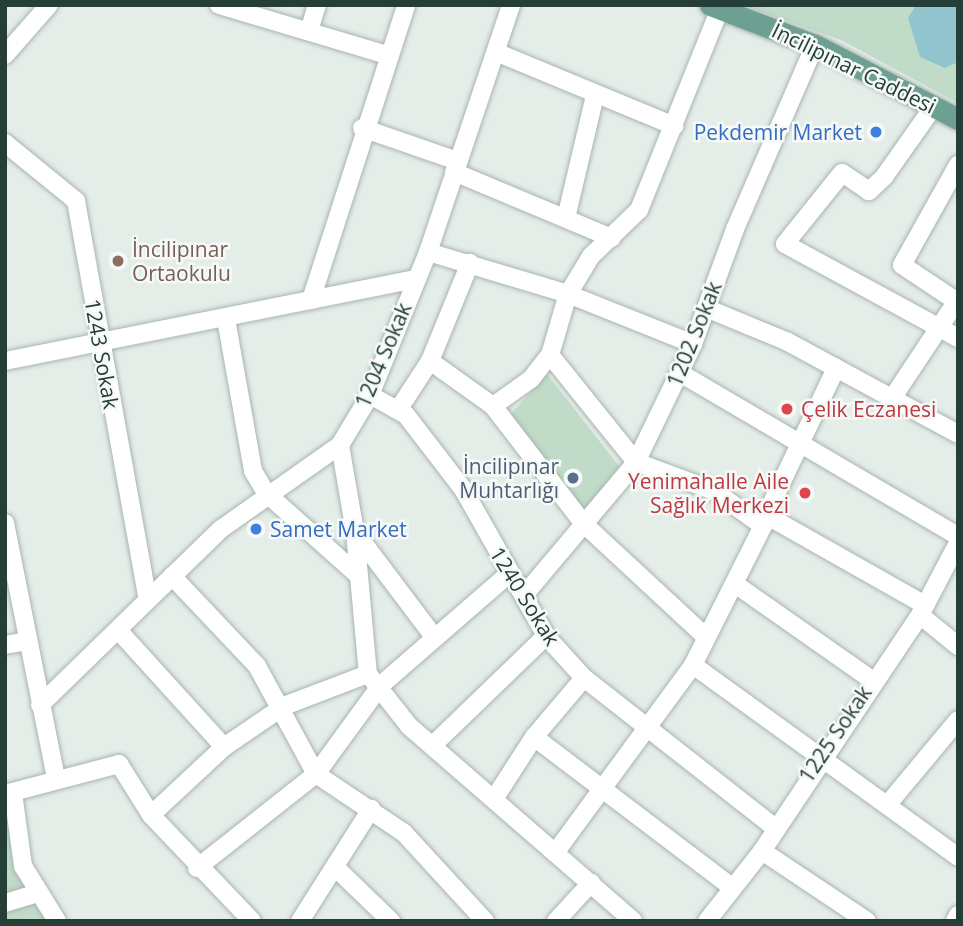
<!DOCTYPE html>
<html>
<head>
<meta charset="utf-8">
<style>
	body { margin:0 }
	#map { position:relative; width:963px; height:926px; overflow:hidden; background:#e5ede9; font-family:"Open Sans",sans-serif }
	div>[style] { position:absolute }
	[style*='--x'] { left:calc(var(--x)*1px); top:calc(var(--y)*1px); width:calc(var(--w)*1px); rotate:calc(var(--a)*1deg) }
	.green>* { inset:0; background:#c0dcc8 }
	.water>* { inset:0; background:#92c4cd }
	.roads { filter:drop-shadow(0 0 2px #a8b5b0) drop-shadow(0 0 2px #a8b5b0) }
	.minor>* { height:18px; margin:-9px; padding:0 9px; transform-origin:9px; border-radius:9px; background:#fff }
	.major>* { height:21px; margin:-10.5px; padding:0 10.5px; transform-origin:10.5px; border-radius:10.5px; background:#6d9f92 }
	.dots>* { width:19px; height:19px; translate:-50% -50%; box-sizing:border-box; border:4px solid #f5faf8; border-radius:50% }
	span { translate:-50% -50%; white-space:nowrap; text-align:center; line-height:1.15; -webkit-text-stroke:5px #f5faf8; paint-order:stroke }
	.street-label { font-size:21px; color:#253e37 }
	.shop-label { font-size:21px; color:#366cbe }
	.right { translate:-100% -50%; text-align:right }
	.left { translate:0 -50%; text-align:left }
	.education-label { font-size:21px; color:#785e54 }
	.health-label { font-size:21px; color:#be3a42 }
	.service-label { font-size:21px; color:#4e5e75 }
	.frame { position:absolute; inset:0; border:7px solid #253e37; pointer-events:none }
</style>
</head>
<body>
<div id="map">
	<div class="green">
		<i style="clip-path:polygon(743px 5px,958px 5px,958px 103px,841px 40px)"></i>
		<i style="clip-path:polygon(547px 374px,622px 470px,583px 513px,510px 415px)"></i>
		<i style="clip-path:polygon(5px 794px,23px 866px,57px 921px,5px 921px)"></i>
	</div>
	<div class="water">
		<i style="clip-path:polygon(916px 5px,958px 5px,958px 62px,945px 68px,920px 57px,908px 18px)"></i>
	</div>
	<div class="roads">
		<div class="minor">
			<i style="--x:219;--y:5;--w:175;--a:16.6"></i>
			<i style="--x:309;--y:31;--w:27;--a:-73"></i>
			<i style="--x:498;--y:53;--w:191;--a:22.5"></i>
			<i style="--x:5;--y:55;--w:67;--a:-48.7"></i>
			<i style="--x:934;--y:106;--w:87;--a:125.2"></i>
			<i style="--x:884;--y:177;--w:21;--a:137"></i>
			<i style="--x:869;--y:191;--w:32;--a:-146"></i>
			<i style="--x:842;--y:173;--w:91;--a:128.8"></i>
			<i style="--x:785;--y:244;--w:197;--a:28.5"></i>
			<i style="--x:362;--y:128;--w:102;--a:19"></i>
			<i style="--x:5;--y:143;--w:92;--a:39.2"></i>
			<i style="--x:76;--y:201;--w:401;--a:79.8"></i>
			<i style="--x:454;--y:172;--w:171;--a:22.7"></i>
			<i style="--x:566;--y:218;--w:126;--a:-76.7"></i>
			<i style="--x:428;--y:252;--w:146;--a:16.7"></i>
			<i style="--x:568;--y:294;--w:135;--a:21.8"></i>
			<i style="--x:311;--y:300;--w:310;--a:-72.1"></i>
			<i style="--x:956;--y:301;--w:65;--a:-146.3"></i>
			<i style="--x:902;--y:265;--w:115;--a:-60.8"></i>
			<i style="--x:706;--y:308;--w:89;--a:22.5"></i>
			<i style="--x:788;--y:342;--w:193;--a:28.4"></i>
			<i style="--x:226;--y:319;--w:154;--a:79.9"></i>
			<i style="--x:253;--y:471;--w:26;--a:59"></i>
			<i style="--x:266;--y:493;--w:122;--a:41.7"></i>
			<i style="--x:550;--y:355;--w:137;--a:51.2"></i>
			<i style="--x:636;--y:462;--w:83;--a:20.4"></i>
			<i style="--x:714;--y:491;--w:60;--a:35.5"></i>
			<i style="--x:763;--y:526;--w:11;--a:-75"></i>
			<i style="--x:766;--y:515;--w:183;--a:29.5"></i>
			<i style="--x:5;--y:361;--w:418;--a:-11.3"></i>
			<i style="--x:430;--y:361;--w:77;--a:35.5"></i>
			<i style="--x:493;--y:406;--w:149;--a:52.4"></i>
			<i style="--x:584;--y:524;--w:166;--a:42.8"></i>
			<i style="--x:680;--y:373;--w:322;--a:30.4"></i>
			<i style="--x:370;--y:395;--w:41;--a:29.1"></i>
			<i style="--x:406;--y:415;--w:93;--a:52.4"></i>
			<i style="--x:463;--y:489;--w:169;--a:60.5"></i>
			<i style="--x:546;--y:636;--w:57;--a:47.9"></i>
			<i style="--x:584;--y:678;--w:240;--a:38.1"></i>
			<i style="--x:893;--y:397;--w:118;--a:-56.4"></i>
			<i style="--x:493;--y:406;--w:47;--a:-35.4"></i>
			<i style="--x:531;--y:379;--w:31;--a:-52"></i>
			<i style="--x:550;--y:355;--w:64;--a:-73.6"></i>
			<i style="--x:568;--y:294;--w:44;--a:-58.8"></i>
			<i style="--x:591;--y:256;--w:66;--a:-43.8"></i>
			<i style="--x:639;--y:210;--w:218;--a:-68.1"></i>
			<i style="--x:398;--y:410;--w:59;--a:-56.9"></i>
			<i style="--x:430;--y:361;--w:106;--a:-67.8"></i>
			<i style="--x:340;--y:445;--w:88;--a:80.2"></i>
			<i style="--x:355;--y:532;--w:143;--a:84.8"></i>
			<i style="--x:368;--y:674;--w:66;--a:51.7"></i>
			<i style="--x:409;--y:726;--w:297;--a:41"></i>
			<i style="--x:766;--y:515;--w:163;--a:-64.5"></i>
			<i style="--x:5;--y:523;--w:260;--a:78.7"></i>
			<i style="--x:355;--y:532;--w:131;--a:53"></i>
			<i style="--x:172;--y:576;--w:124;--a:46.6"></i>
			<i style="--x:257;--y:666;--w:123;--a:61.4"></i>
			<i style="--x:316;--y:774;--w:106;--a:33.8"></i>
			<i style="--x:404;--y:833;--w:120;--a:47.4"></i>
			<i style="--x:735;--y:584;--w:167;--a:35"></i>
			<i style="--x:525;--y:594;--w:172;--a:-49.9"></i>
			<i style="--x:636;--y:462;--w:131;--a:-64.2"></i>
			<i style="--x:693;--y:344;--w:122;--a:-69.9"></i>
			<i style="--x:735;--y:229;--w:201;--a:-66.5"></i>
			<i style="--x:920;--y:615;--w:49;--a:39.2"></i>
			<i style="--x:118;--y:630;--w:158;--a:47.8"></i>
			<i style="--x:5;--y:645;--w:22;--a:-10"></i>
			<i style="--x:693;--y:665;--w:327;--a:35.9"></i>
			<i style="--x:40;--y:705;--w:252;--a:-44.2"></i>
			<i style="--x:221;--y:529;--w:146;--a:-35.2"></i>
			<i style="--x:340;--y:445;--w:58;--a:-59"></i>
			<i style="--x:370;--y:395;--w:154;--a:-67.9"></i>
			<i style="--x:428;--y:252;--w:261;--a:-71.4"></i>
			<i style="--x:534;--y:737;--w:246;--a:37.2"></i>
			<i style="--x:433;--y:745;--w:157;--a:-44"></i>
			<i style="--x:13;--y:793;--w:74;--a:82.2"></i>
			<i style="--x:23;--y:866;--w:65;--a:58.3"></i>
			<i style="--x:5;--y:794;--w:118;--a:-14.7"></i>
			<i style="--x:119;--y:764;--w:60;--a:57.9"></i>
			<i style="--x:151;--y:815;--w:146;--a:46.4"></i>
			<i style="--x:494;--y:799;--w:74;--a:-57.2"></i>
			<i style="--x:534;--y:737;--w:77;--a:-49.7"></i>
			<i style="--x:888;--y:804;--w:109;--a:-50.2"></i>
			<i style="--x:151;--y:815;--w:100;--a:-43"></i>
			<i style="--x:224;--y:747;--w:73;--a:-34.3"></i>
			<i style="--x:284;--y:706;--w:90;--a:-20.9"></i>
			<i style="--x:762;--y:851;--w:126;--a:33.7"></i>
			<i style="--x:555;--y:853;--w:233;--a:-53.7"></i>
			<i style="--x:693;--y:665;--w:156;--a:-63.3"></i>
			<i style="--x:335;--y:867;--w:78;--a:44"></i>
			<i style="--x:197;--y:868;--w:152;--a:-38.3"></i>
			<i style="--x:316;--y:774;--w:110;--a:-53.9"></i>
			<i style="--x:381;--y:685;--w:171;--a:-41"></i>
			<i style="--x:5;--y:903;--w:34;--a:-17"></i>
			<i style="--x:300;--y:921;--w:133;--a:-57.6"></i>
			<i style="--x:556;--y:921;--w:52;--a:-47.4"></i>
			<i style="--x:707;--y:921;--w:89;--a:-51.8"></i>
			<i style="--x:762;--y:851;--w:284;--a:-56.2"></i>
			<i style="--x:920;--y:615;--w:81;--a:-62.2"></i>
			<i style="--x:955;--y:921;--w:7;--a:-63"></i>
		</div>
		<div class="major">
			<i style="--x:710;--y:5;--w:112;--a:20.9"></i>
			<i style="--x:815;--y:45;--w:161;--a:27.4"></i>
		</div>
	</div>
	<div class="dots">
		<i style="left:876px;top:132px;background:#3f7fe0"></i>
		<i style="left:118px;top:261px;background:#8d6e63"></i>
		<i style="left:787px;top:409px;background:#e0444e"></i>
		<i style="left:573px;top:478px;background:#5c6f8a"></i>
		<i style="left:805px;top:493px;background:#e0444e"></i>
		<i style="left:256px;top:529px;background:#3f7fe0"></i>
	</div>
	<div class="street-label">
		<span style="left:854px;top:68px;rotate:26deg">İncilipınar Caddesi</span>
		<span style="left:694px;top:334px;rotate:-68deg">1202 Sokak</span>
		<span style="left:102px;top:354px;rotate:80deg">1243 Sokak</span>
		<span style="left:383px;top:355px;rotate:-67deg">1204 Sokak</span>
		<span style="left:525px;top:596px;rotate:58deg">1240 Sokak</span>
		<span style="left:835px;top:734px;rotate:-56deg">1225 Sokak</span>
	</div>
	<div class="shop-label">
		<span class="right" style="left:862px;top:132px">Pekdemir Market</span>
		<span class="left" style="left:270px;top:529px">Samet Market</span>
	</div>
	<div class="education-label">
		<span class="left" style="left:132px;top:261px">İncilipınar<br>Ortaokulu</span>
	</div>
	<div class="health-label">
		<span class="left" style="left:801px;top:409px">Çelik Eczanesi</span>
		<span class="right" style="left:789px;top:493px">Yenimahalle Aile<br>Sağlık Merkezi</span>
	</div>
	<div class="service-label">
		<span class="right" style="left:559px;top:478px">İncilipınar<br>Muhtarlığı</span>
	</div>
	<div class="frame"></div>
</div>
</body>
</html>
